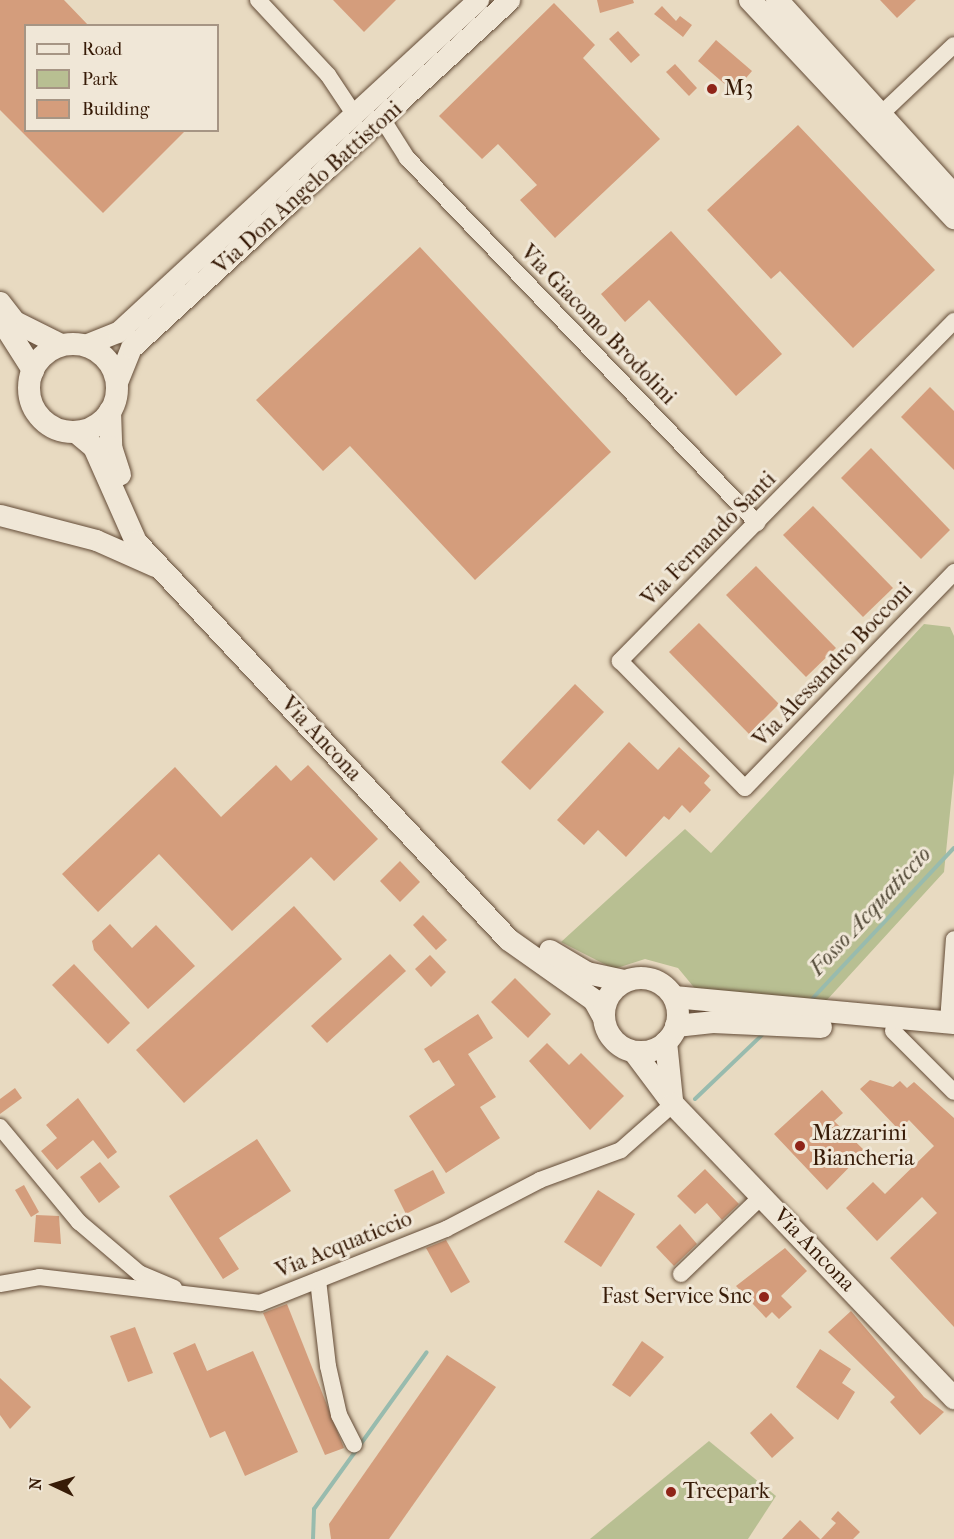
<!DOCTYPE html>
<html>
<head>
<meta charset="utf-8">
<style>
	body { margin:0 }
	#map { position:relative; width:954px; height:1539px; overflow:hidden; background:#e8dac1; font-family:"IM FELL French Canon",serif }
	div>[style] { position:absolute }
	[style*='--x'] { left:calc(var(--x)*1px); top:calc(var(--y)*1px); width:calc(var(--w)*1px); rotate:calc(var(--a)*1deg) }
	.green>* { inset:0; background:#b8bf92 }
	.stream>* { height:4px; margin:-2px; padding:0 2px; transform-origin:2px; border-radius:2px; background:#98bbae }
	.building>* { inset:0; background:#d49d7c }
	.roads { filter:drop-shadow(0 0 2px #634b36) drop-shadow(0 0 2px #634b36) }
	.minor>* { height:16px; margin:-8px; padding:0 8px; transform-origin:8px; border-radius:8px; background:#f0e7d7 }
	.tertiary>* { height:21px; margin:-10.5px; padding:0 10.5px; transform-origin:10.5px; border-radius:10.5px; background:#f0e7d7 }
	.secondary>* { height:22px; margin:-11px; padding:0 11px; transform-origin:11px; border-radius:11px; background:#f0e7d7 }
	.secondary>.ring { margin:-11px; padding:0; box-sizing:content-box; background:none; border:22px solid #f0e7d7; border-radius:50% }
	.dots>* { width:16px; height:16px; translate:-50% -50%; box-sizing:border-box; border:3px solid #f0e7d7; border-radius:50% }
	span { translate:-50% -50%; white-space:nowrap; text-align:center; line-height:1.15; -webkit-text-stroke:6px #f0e7d7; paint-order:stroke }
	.poi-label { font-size:22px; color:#371b07 }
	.left { translate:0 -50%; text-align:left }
	.right { translate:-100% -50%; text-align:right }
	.street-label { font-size:22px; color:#371b07 }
	.water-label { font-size:24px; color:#544b39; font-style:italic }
	.legend { position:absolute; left:24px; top:24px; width:195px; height:108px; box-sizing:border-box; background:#f0e7d7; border:2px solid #a69584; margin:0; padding:8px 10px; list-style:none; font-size:18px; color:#371b07 }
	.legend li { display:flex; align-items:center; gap:12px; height:30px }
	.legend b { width:30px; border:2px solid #a69584 }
	.north { position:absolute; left:24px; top:1455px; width:60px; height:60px; -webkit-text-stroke:4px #f0e7d7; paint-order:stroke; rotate:274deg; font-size:16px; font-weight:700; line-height:24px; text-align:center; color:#371b07 }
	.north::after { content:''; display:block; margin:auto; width:21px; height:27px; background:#371b07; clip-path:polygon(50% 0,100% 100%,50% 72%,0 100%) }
</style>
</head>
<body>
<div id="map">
	<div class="green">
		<i style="clip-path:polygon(924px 624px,950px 627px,954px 636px,954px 773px,944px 872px,826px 1001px,697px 991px,678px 968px,645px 959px,614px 969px,561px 942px,685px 829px,711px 853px)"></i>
		<i style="clip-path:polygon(709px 1441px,776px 1496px,748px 1539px,590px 1539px)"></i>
	</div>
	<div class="stream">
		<i style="--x:812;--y:999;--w:207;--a:-46.8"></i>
		<i style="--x:695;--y:1099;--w:95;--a:-43.7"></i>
		<i style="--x:313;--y:1539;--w:30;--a:-88"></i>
		<i style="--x:314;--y:1509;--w:193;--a:-54.3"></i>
	</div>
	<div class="building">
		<i style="clip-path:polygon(0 0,64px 0,89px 26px,26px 26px,26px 130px,186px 130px,103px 213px,0 110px)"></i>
		<i style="clip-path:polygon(333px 0,396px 0,364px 32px)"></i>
		<i style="clip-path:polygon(597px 0,633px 0,634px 3px,600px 13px)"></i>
		<i style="clip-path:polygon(880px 0,916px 0,897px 18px)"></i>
		<i style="clip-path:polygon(554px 3px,595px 45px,583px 58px,660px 139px,555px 238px,520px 200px,537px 185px,498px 144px,482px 159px,439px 116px)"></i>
		<i style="clip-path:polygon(662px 6px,676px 21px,680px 16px,692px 25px,683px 37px,654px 14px)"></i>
		<i style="clip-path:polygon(618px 31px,640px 55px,631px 63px,609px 39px)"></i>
		<i style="clip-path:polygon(716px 40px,752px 71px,734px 92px,698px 61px)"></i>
		<i style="clip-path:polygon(675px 64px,697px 88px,689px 96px,666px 72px)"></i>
		<i style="clip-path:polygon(798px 125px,935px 270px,853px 348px,780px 271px,771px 279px,707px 210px)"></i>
		<i style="clip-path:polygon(671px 231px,782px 354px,736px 396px,649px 300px,625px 322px,601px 294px)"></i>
		<i style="clip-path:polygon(420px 247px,611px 452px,475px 580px,350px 446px,323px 471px,256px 400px)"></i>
		<i style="clip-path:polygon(930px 387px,954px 411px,954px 470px,901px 417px)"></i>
		<i style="clip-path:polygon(871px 448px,950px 530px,921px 559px,841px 478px)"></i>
		<i style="clip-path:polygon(813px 506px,893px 588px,863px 617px,783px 535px)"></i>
		<i style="clip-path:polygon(756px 566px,836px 648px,806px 677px,726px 595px)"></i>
		<i style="clip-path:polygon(699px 623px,779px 704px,749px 734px,669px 652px)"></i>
		<i style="clip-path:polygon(575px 684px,604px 712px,530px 790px,501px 762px)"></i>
		<i style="clip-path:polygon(629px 742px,658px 770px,679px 747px,710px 776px,704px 783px,711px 790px,690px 813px,682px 805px,669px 820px,664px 816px,626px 857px,598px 830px,584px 845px,557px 820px)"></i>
		<i style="clip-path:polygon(276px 765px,291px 781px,308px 765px,378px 839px,334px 881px,311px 857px,232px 931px,159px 854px,98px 912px,62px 874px,175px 767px,221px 817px)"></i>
		<i style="clip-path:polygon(400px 861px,420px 882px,400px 902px,380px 881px)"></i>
		<i style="clip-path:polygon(294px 906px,342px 959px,184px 1103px,136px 1050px)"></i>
		<i style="clip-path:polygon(423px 915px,447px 940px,436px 950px,413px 925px)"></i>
		<i style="clip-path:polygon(110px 924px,132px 948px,156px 925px,195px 966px,148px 1009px,94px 950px,92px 941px)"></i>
		<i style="clip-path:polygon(390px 954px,406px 971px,327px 1043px,311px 1026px)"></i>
		<i style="clip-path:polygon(430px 955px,446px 972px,431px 987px,415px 969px)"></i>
		<i style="clip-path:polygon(74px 964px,130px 1023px,108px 1044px,52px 985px)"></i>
		<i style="clip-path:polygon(515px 978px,551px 1014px,528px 1038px,491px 1002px)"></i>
		<i style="clip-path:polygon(478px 1014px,493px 1038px,468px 1054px,496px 1097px,480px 1107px,500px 1138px,446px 1173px,409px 1116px,455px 1085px,439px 1060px,433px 1063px,424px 1049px)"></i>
		<i style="clip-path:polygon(547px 1043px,569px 1065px,581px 1053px,624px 1096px,590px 1130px,529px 1061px)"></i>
		<i style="clip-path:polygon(870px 1080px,893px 1087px,900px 1081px,907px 1088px,914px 1082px,954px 1118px,954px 1327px,890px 1258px,937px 1213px,922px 1197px,877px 1241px,846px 1208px,873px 1182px,885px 1194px,934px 1146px,909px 1120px,899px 1130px,860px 1089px)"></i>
		<i style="clip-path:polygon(15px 1088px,22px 1098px,0 1114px,0 1099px)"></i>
		<i style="clip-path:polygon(822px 1090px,843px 1113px,834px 1121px,865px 1151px,827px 1190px,774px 1134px)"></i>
		<i style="clip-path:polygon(78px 1098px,117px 1152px,108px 1159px,93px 1140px,57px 1170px,41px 1151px,57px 1138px,46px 1125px)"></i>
		<i style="clip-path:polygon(257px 1139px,291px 1191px,219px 1238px,239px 1269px,223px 1279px,169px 1196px)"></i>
		<i style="clip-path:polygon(100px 1162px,120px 1187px,99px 1203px,80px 1177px)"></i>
		<i style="clip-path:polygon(705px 1169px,739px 1204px,722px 1220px,707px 1203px,695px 1214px,677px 1196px)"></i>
		<i style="clip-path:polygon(433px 1170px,445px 1193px,406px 1214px,394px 1190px)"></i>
		<i style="clip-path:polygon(24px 1185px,39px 1212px,31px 1217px,15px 1190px)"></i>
		<i style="clip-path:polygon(598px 1190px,635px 1214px,601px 1267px,564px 1242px)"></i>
		<i style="clip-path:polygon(36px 1215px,59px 1216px,61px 1244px,34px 1242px)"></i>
		<i style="clip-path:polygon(680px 1224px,697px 1244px,674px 1266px,656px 1247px)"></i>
		<i style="clip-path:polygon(446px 1240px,470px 1282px,451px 1293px,426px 1248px)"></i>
		<i style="clip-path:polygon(785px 1248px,807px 1271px,781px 1296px,792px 1307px,779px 1319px,772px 1312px,766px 1318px,736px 1286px)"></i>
		<i style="clip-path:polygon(287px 1304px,344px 1448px,325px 1455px,263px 1313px)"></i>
		<i style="clip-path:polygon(851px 1311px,924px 1397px,944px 1412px,920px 1435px,890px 1402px,895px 1397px,828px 1332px)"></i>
		<i style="clip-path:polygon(135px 1327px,153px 1373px,128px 1382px,110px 1336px)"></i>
		<i style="clip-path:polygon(642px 1341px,664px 1357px,630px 1397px,612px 1385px)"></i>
		<i style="clip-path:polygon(195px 1343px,207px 1371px,253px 1351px,298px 1452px,245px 1476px,225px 1431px,210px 1438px,173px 1353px)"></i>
		<i style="clip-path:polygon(820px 1349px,851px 1369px,842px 1383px,855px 1392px,838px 1420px,796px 1387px)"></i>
		<i style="clip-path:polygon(447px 1355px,496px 1387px,389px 1539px,331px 1539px,329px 1524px)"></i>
		<i style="clip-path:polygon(0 1378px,31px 1407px,10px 1429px,0 1415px)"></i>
		<i style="clip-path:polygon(771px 1413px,794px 1438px,772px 1458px,750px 1433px)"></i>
		<i style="clip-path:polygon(838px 1511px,860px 1532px,853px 1539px,821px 1539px,836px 1523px,831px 1519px)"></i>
		<i style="clip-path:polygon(800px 1520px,820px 1539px,782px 1539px)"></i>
	</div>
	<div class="roads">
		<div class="minor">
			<i style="--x:258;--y:0;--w:103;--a:47"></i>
			<i style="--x:328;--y:75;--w:47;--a:56.3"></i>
			<i style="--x:881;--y:114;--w:100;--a:-43.4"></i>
			<i style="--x:383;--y:120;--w:45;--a:57.7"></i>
			<i style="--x:407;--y:158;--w:506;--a:46.2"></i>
			<i style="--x:954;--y:321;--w:477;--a:134.5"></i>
			<i style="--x:620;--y:661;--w:178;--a:45.5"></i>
			<i style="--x:745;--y:788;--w:301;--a:-45.9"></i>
			<i style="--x:948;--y:1022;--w:83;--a:-85.9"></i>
			<i style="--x:893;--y:1031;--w:86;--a:45"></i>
			<i style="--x:0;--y:1127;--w:124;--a:50.3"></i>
			<i style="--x:79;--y:1222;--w:79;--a:40.4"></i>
			<i style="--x:139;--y:1273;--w:38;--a:23"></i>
			<i style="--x:681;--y:1274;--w:112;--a:-43.9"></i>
			<i style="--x:318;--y:1280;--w:87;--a:83.4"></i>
			<i style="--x:328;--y:1366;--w:50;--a:77.3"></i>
			<i style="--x:339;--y:1415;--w:33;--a:63"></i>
			<i style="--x:0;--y:1284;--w:40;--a:-10"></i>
			<i style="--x:39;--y:1277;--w:223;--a:6.7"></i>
			<i style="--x:260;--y:1303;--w:200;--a:-21.7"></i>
			<i style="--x:446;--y:1229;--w:106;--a:-27.5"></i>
			<i style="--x:540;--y:1180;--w:86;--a:-20.3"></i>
			<i style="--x:621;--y:1150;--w:69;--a:-41.5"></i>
		</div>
		<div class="tertiary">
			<i style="--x:85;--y:345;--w:35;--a:-22"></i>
			<i style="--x:118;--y:332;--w:490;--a:-42.7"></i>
			<i style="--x:117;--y:382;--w:37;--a:-68"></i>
			<i style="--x:131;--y:348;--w:514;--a:-42.63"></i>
			<i style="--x:0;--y:515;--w:99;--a:14.6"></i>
			<i style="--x:96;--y:540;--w:64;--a:23.8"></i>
		</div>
		<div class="secondary">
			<i style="--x:750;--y:0;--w:299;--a:46.9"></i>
			<i style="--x:777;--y:0;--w:263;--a:47.8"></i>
			<i style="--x:0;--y:303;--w:24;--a:52"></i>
			<i style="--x:15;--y:322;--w:51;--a:26.6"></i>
			<i style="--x:0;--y:318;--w:62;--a:57.6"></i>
			<i class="ring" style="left:29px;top:344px;width:66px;height:66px"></i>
			<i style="--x:110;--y:411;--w:36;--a:88"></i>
			<i style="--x:111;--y:447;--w:29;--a:72"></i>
			<i style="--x:76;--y:432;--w:23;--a:40"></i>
			<i style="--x:94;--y:447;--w:104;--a:66.1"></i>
			<i style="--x:136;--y:542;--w:545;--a:46.86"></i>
			<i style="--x:509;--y:940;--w:104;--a:35.2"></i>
			<i style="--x:594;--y:1000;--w:18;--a:61"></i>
			<i style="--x:550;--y:951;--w:43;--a:30.7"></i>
			<i style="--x:587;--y:973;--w:38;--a:12"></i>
			<i class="ring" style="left:604px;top:978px;width:52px;height:52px"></i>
			<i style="--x:674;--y:997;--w:281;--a:5.3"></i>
			<i style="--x:676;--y:1026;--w:37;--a:-6"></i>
			<i style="--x:713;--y:1022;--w:108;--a:2.7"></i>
			<i style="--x:666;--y:1042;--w:58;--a:84.1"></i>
			<i style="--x:634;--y:1052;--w:65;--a:53.1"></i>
			<i style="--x:673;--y:1104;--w:407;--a:46.3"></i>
		</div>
	</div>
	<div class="dots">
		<i style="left:712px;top:89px;background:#8f2418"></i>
		<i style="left:800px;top:1146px;background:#8f2418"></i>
		<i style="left:764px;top:1297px;background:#8f2418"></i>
		<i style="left:671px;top:1492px;background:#8f2418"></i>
	</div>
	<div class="poi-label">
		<span class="left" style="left:724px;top:89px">M3</span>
		<span class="left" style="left:812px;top:1146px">Mazzarini<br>Biancheria</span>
		<span class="right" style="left:752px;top:1297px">Fast Service Snc</span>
		<span class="left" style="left:683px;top:1492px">Treepark</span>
	</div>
	<div class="street-label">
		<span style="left:308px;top:188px;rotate:-42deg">Via Don Angelo Battistoni</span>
		<span style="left:598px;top:325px;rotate:46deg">Via Giacomo Brodolini</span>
		<span style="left:709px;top:539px;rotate:-45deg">Via Fernando Santi</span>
		<span style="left:833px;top:665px;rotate:-46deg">Via Alessandro Bocconi</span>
		<span style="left:321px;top:739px;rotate:47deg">Via Ancona</span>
		<span style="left:344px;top:1245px;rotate:-22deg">Via Acquaticcio</span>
		<span style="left:814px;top:1250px;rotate:46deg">Via Ancona</span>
	</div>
	<div class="water-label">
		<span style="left:870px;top:911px;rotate:-47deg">Fosso Acquaticcio</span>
	</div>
	<ul class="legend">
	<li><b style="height:8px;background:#f0e7d7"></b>Road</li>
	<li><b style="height:16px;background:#b8bf92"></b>Park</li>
	<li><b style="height:16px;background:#d49d7c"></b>Building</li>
	</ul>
	<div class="north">N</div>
</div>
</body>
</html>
